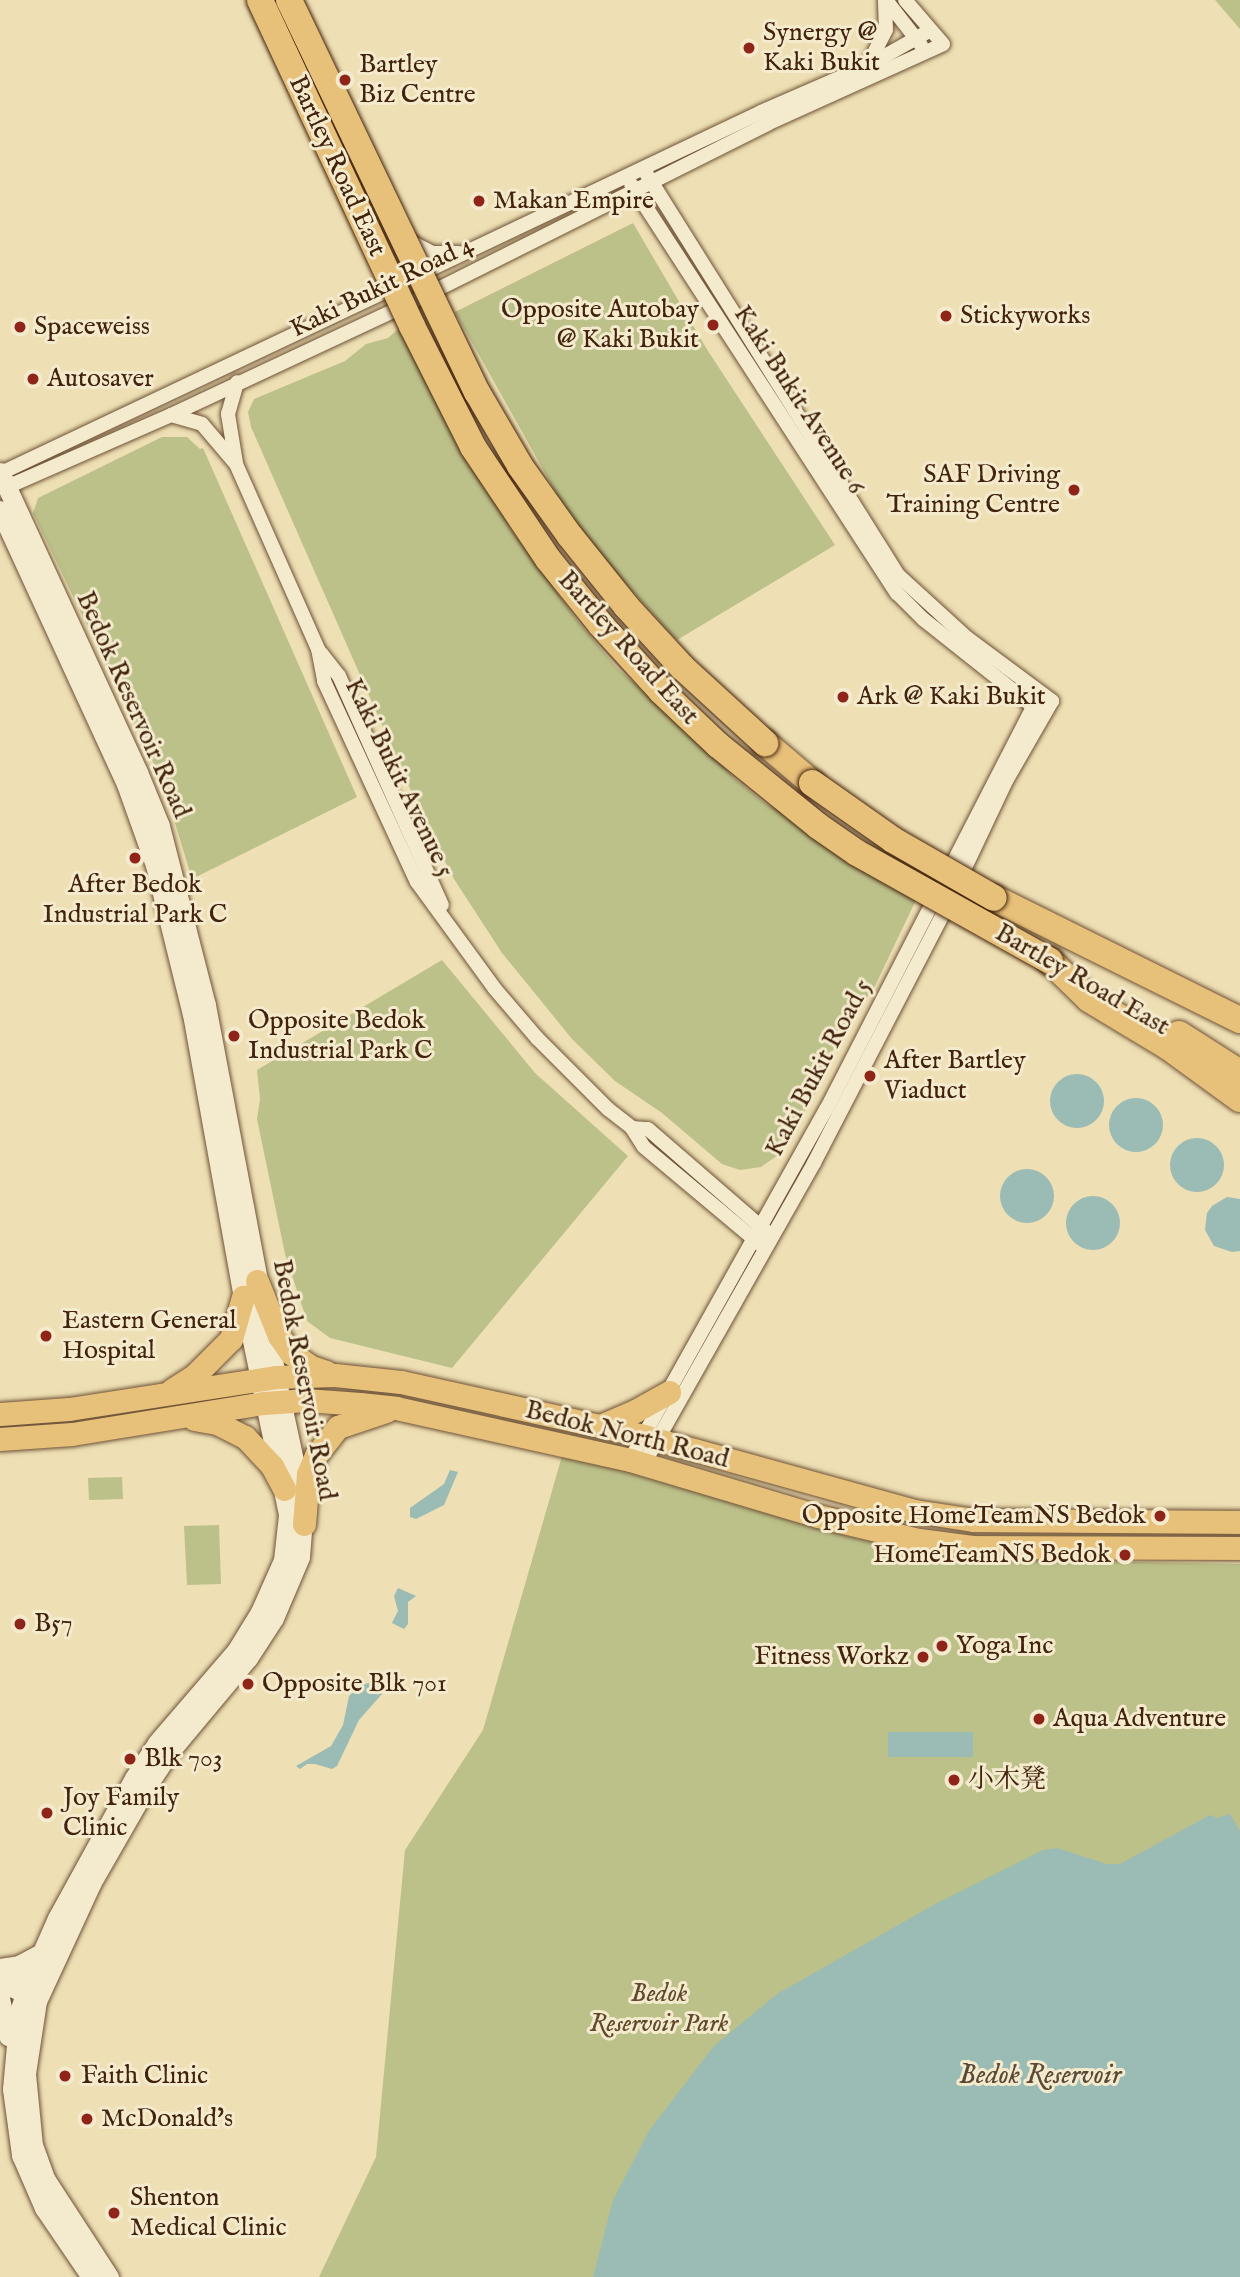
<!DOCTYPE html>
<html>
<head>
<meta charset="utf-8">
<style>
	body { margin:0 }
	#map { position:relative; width:1240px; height:2277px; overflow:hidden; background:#eedfb4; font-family:"IM FELL English","Noto Serif SC",serif }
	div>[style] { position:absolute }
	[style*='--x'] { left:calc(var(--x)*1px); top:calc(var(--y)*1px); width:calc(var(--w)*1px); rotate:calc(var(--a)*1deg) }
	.green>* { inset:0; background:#bcc18a }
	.water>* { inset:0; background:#9bbbb5 }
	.round { border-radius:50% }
	.roads { filter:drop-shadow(0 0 2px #6e5236) drop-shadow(0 0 2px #6e5236) }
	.street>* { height:14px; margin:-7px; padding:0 7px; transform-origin:7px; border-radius:7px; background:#f4eace }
	.secondary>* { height:19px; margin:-9.5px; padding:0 9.5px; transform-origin:9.5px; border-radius:9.5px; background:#f4eace }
	.primary>* { height:23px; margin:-11.5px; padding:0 11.5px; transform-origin:11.5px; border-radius:11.5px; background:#e7c07a }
	.highway>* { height:26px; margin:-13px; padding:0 13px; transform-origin:13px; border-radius:13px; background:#e7c07a }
	.bridges { filter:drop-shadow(0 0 2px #43230c) drop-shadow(0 0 2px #43230c) }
	.highway-bridge>* { height:26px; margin:-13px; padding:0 13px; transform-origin:13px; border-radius:13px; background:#e7c07a }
	.dots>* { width:19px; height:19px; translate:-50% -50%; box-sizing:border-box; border:4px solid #f4eace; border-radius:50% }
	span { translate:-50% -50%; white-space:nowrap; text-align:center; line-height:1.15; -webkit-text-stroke:6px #f4eace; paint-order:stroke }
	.poi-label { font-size:26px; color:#43230c }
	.left { translate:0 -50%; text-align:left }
	.right { translate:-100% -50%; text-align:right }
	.street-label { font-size:26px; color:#43230c }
	.park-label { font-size:26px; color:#614a2c; font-style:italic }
	.water-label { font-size:28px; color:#594936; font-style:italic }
</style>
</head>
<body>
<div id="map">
	<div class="green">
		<i style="clip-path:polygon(1215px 0,1240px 0,1240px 29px)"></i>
		<i style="clip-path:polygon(633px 223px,708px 351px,835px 545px,677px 640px,577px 530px,455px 312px)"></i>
		<i style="clip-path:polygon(402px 326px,510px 528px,576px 619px,616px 667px,714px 755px,734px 778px,766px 804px,792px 817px,916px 900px,873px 990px,851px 1017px,834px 1047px,820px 1085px,781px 1153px,761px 1167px,740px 1170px,722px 1164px,662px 1113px,615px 1081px,572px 1039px,502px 953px,454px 879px,426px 825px,251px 427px,248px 412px,254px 399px,345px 361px,366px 344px,388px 338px)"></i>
		<i style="clip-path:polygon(162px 437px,187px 437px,200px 449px,203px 448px,357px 797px,192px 879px,163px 783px,33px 513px,38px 498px)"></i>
		<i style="clip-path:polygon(442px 960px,535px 1073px,628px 1156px,452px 1368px,330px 1338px,307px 1321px,285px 1254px,257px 1119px,260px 1099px,257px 1070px)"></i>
		<i style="clip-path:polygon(562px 1456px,633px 1473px,828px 1531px,903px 1549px,972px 1559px,1240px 1564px,1240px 2277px,319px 2277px,376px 2157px,405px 1850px,483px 1730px)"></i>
		<i style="clip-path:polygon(122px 1477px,123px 1499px,89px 1500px,88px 1478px)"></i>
		<i style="clip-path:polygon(219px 1525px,221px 1584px,187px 1585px,184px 1526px)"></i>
	</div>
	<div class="water">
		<i class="round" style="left:1050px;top:1074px;width:54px;height:54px"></i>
		<i class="round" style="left:1109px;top:1098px;width:54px;height:54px"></i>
		<i class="round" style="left:1170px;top:1138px;width:54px;height:54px"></i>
		<i class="round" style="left:1000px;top:1169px;width:54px;height:54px"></i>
		<i class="round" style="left:1066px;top:1196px;width:54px;height:54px"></i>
		<i style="clip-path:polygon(1227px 1197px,1240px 1199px,1240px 1251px,1232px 1252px,1214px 1246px,1205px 1230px,1207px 1213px,1212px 1206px)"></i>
		<i style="clip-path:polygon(450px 1470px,458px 1472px,444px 1505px,416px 1519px,410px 1517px,410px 1508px,444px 1484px)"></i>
		<i style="clip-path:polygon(398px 1588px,416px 1596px,408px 1602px,408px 1624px,404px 1629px,392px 1623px,398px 1611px,394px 1596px)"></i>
		<i style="clip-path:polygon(378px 1679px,382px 1694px,359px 1720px,337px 1766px,332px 1769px,315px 1764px,307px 1764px,300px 1769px,296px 1766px,331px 1746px,343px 1725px,349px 1696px,358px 1687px)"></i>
		<i style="clip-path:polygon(888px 1732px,973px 1732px,973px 1757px,888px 1757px)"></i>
		<i style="clip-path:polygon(1230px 1814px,1240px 1831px,1240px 2277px,593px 2277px,613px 2200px,649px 2131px,713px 2047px,777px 1994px,935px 1904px,1043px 1850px,1057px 1848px,1107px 1864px,1120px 1864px,1210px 1815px,1217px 1818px)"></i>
	</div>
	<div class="roads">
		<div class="street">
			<i style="--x:886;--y:0;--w:57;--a:52.1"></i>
			<i style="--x:868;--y:65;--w:39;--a:-63"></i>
			<i style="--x:886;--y:30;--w:30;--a:-92"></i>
			<i style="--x:644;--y:170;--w:479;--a:57.9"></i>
			<i style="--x:899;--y:576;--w:92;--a:42.4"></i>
			<i style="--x:967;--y:638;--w:106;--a:36.5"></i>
			<i style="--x:1052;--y:701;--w:92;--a:119.9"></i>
			<i style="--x:1006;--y:781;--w:147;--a:115.3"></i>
			<i style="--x:943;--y:914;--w:280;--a:117.4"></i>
			<i style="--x:814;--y:1163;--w:346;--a:119.5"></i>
			<i style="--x:631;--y:184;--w:488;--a:57"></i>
			<i style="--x:897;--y:593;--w:37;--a:45"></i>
			<i style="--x:923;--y:619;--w:148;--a:38.4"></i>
			<i style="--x:409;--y:241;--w:27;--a:27"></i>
			<i style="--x:433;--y:253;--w:26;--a:0"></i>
			<i style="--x:416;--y:276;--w:382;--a:-25.4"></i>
			<i style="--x:761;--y:112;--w:116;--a:-23.5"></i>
			<i style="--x:867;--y:66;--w:73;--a:-29.4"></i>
			<i style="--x:171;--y:415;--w:32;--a:16"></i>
			<i style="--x:202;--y:424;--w:52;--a:49.6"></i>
			<i style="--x:236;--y:464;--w:202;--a:66.1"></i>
			<i style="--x:318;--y:649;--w:33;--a:79"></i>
			<i style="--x:324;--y:681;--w:221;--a:65.2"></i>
			<i style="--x:417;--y:882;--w:132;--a:53.9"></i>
			<i style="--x:495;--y:989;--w:65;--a:49.4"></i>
			<i style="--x:537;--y:1038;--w:100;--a:45"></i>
			<i style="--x:608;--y:1109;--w:31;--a:38"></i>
			<i style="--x:632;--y:1128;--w:22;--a:58"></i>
			<i style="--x:644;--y:1147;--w:158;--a:39.9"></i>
			<i style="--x:236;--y:463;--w:50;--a:-99.3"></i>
			<i style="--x:228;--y:414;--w:33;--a:-74"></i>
			<i style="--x:1;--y:473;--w:439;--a:-25.3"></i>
			<i style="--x:7;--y:487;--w:179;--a:-23.7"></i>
			<i style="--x:171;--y:415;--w:255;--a:-25.1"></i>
			<i style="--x:402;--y:307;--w:408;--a:-26.6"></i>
			<i style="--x:767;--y:124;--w:193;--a:-24.4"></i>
			<i style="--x:943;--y:44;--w:58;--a:-130.8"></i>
			<i style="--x:321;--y:653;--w:29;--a:52"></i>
			<i style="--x:339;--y:676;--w:251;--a:65.8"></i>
			<i style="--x:632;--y:1128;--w:16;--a:4"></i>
			<i style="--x:648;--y:1129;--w:159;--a:40.9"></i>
			<i style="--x:630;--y:1460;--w:403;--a:-60.8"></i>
			<i style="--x:827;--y:1108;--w:466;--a:-62.8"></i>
			<i style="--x:0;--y:1971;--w:39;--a:24"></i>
			<i style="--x:0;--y:1985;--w:35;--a:24"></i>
		</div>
		<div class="secondary">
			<i style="--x:0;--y:472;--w:330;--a:65.3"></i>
			<i style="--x:138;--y:772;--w:58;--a:67.8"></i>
			<i style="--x:160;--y:826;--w:185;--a:75.6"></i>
			<i style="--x:206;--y:1005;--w:379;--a:79.3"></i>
			<i style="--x:276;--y:1377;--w:132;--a:77.8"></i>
			<i style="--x:304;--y:1506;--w:51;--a:94.5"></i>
			<i style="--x:300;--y:1557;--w:66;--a:113.1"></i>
			<i style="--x:274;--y:1618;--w:48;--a:123"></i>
			<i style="--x:248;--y:1658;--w:120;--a:129.9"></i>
			<i style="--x:171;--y:1750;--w:43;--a:123.7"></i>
			<i style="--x:147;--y:1786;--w:111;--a:119.8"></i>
			<i style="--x:92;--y:1882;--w:131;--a:114.8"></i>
			<i style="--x:37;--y:2001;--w:74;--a:98.6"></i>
			<i style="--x:26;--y:2074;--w:71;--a:84.4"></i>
			<i style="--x:33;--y:2145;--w:37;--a:70"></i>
			<i style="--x:46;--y:2180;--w:116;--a:57"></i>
			<i style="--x:0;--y:510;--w:302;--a:65.3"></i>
			<i style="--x:126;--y:784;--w:86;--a:70.3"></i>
			<i style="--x:155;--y:865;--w:154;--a:76.1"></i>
			<i style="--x:192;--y:1014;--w:288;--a:79.8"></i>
			<i style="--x:243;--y:1297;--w:223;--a:78.3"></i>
			<i style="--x:288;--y:1515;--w:45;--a:96.3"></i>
			<i style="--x:283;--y:1560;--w:57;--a:113.9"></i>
			<i style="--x:260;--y:1612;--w:46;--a:121.6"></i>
			<i style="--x:236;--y:1651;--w:121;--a:130.7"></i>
			<i style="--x:157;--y:1743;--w:42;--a:123.3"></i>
			<i style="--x:134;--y:1778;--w:160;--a:118.8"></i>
			<i style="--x:57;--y:1918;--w:72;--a:113.7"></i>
			<i style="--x:28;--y:1984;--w:29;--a:108"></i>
			<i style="--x:19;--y:2012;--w:77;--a:95.2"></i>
			<i style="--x:12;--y:2089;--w:67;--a:82.2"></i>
			<i style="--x:21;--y:2155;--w:58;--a:66.5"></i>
			<i style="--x:44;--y:2208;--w:83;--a:55.7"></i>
			<i style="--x:0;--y:1968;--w:19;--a:-9"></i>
			<i style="--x:19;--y:1965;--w:24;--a:-28"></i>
			<i style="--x:0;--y:1998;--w:39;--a:78"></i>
		</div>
		<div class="primary">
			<i style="--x:257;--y:1281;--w:59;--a:68.2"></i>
			<i style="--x:279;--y:1336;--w:21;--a:55"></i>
			<i style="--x:291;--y:1353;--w:24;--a:35"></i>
			<i style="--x:311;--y:1367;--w:16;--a:18"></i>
			<i style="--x:172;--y:1390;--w:27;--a:-33"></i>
			<i style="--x:195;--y:1375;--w:51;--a:-45"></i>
			<i style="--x:231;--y:1339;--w:44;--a:-74.1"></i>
			<i style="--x:0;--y:1414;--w:69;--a:-4.1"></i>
			<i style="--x:69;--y:1409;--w:209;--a:-8.8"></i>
			<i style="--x:276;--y:1377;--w:59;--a:-1.9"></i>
			<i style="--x:335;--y:1375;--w:66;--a:6.1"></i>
			<i style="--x:401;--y:1382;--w:249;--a:12.5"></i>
			<i style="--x:644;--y:1436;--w:281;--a:15.5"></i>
			<i style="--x:915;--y:1511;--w:60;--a:8.7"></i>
			<i style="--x:974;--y:1520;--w:266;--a:0.4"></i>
			<i style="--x:194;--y:1419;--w:23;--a:10"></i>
			<i style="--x:217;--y:1423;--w:31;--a:27"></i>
			<i style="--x:245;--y:1437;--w:40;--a:47"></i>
			<i style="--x:272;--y:1466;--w:26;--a:62"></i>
			<i style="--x:600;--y:1426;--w:38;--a:-23"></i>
			<i style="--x:635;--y:1411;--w:39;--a:-29"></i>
			<i style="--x:0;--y:1439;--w:72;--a:-4"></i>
			<i style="--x:72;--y:1434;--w:194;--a:-9.2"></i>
			<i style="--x:264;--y:1403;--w:42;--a:-4.1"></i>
			<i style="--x:306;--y:1400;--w:54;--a:4.2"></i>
			<i style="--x:360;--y:1404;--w:36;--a:6"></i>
			<i style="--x:396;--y:1408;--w:240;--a:12.5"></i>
			<i style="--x:630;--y:1460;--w:196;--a:16.6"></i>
			<i style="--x:818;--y:1516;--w:104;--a:13.4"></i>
			<i style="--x:919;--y:1540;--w:54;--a:7.4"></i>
			<i style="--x:973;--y:1547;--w:267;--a:0.2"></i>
			<i style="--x:304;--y:1524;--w:50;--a:-85.4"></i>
			<i style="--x:308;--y:1474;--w:21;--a:-67"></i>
			<i style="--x:316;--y:1455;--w:36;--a:-52"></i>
			<i style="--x:338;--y:1427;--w:51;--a:-18.4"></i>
		</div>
		<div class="highway">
			<i style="--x:765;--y:743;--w:62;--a:40.4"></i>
			<i style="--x:994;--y:898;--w:275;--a:26.4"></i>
			<i style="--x:1050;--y:961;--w:54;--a:44.3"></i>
			<i style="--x:1089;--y:999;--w:91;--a:31.1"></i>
			<i style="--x:1167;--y:1046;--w:90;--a:36"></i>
			<i style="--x:1179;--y:1034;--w:72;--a:32.6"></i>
		</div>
	</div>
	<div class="bridges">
		<div class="highway-bridge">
			<i style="--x:260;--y:0;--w:360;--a:65"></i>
			<i style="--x:412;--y:326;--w:136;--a:63.2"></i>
			<i style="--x:473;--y:447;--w:135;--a:56.2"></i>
			<i style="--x:548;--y:559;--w:85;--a:51.2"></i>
			<i style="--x:601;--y:625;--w:89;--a:47.7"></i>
			<i style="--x:661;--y:691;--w:79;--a:43.5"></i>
			<i style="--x:718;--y:745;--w:129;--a:39"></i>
			<i style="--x:818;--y:826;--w:47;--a:34.7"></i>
			<i style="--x:857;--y:853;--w:221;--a:29.2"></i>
			<i style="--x:289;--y:0;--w:435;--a:64.4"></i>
			<i style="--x:477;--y:392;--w:86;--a:59.8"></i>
			<i style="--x:520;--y:466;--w:86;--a:54.5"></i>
			<i style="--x:570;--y:536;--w:90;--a:51.3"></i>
			<i style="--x:626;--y:606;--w:83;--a:47.4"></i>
			<i style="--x:682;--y:667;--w:113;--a:42.5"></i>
			<i style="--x:812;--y:783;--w:99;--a:35.1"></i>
			<i style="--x:893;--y:840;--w:116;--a:29.9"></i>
		</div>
	</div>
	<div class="dots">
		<i style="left:749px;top:48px;background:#8f2418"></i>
		<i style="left:345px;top:80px;background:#8f2418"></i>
		<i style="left:479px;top:201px;background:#8f2418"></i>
		<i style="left:946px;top:316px;background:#8f2418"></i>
		<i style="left:713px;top:325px;background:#8f2418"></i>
		<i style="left:20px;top:327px;background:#8f2418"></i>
		<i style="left:33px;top:379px;background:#8f2418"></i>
		<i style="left:1074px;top:490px;background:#8f2418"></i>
		<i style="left:843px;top:697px;background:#8f2418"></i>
		<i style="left:135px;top:858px;background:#8f2418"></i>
		<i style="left:234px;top:1036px;background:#8f2418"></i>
		<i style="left:870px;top:1076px;background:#8f2418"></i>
		<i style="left:46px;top:1336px;background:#8f2418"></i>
		<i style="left:1160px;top:1516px;background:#8f2418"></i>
		<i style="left:1125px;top:1555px;background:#8f2418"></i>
		<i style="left:20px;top:1624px;background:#8f2418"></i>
		<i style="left:942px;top:1646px;background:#8f2418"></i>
		<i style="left:923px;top:1657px;background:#8f2418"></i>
		<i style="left:248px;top:1684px;background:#8f2418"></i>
		<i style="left:1039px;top:1719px;background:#8f2418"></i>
		<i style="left:130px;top:1759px;background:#8f2418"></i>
		<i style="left:954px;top:1780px;background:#8f2418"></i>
		<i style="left:47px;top:1813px;background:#8f2418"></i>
		<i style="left:65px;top:2076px;background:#8f2418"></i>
		<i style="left:87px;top:2119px;background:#8f2418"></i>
		<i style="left:114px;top:2213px;background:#8f2418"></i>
	</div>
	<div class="poi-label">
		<span class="left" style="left:763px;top:48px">Synergy @<br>Kaki Bukit</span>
		<span class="left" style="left:359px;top:80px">Bartley<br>Biz Centre</span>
		<span class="left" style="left:493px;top:201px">Makan Empire</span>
		<span class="right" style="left:699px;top:325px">Opposite Autobay<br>@ Kaki Bukit</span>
		<span class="left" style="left:960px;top:316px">Stickyworks</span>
		<span class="left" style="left:34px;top:327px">Spaceweiss</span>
		<span class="left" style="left:47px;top:379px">Autosaver</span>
		<span class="right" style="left:1060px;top:490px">SAF Driving<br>Training Centre</span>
		<span class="left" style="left:857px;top:697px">Ark @ Kaki Bukit</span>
		<span style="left:135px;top:900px">After Bedok<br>Industrial Park C</span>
		<span class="left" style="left:248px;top:1036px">Opposite Bedok<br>Industrial Park C</span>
		<span class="left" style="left:884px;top:1076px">After Bartley<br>Viaduct</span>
		<span class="left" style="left:62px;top:1336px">Eastern General<br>Hospital</span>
		<span class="right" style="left:1146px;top:1516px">Opposite HomeTeamNS Bedok</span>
		<span class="right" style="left:1111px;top:1555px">HomeTeamNS Bedok</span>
		<span class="left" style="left:34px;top:1624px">B57</span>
		<span class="left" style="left:956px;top:1646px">Yoga Inc</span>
		<span class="right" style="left:909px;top:1657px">Fitness Workz</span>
		<span class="left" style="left:262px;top:1684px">Opposite Blk 701</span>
		<span class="left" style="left:1053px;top:1719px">Aqua Adventure</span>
		<span class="left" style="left:144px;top:1759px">Blk 703</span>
		<span class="left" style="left:968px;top:1780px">小木凳</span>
		<span class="left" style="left:63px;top:1813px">Joy Family<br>Clinic</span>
		<span class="left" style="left:81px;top:2076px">Faith Clinic</span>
		<span class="left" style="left:101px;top:2119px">McDonald's</span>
		<span class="left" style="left:130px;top:2213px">Shenton<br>Medical Clinic</span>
	</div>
	<div class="street-label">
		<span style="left:337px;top:166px;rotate:65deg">Bartley Road East</span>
		<span style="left:382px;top:287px;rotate:-26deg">Kaki Bukit Road 4</span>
		<span style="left:799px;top:400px;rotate:57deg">Kaki Bukit Avenue 6</span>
		<span style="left:628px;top:648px;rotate:48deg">Bartley Road East</span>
		<span style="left:133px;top:705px;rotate:66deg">Bedok Reservoir Road</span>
		<span style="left:399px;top:778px;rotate:64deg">Kaki Bukit Avenue 5</span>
		<span style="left:1082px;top:980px;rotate:30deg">Bartley Road East</span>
		<span style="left:819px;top:1068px;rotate:-62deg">Kaki Bukit Road 5</span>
		<span style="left:304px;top:1380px;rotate:79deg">Bedok Reservoir Road</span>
		<span style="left:627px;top:1435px;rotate:14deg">Bedok North Road</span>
	</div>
	<div class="park-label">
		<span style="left:659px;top:2009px">Bedok<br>Reservoir Park</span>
	</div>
	<div class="water-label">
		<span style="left:1040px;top:2076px">Bedok Reservoir</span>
	</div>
</div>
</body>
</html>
